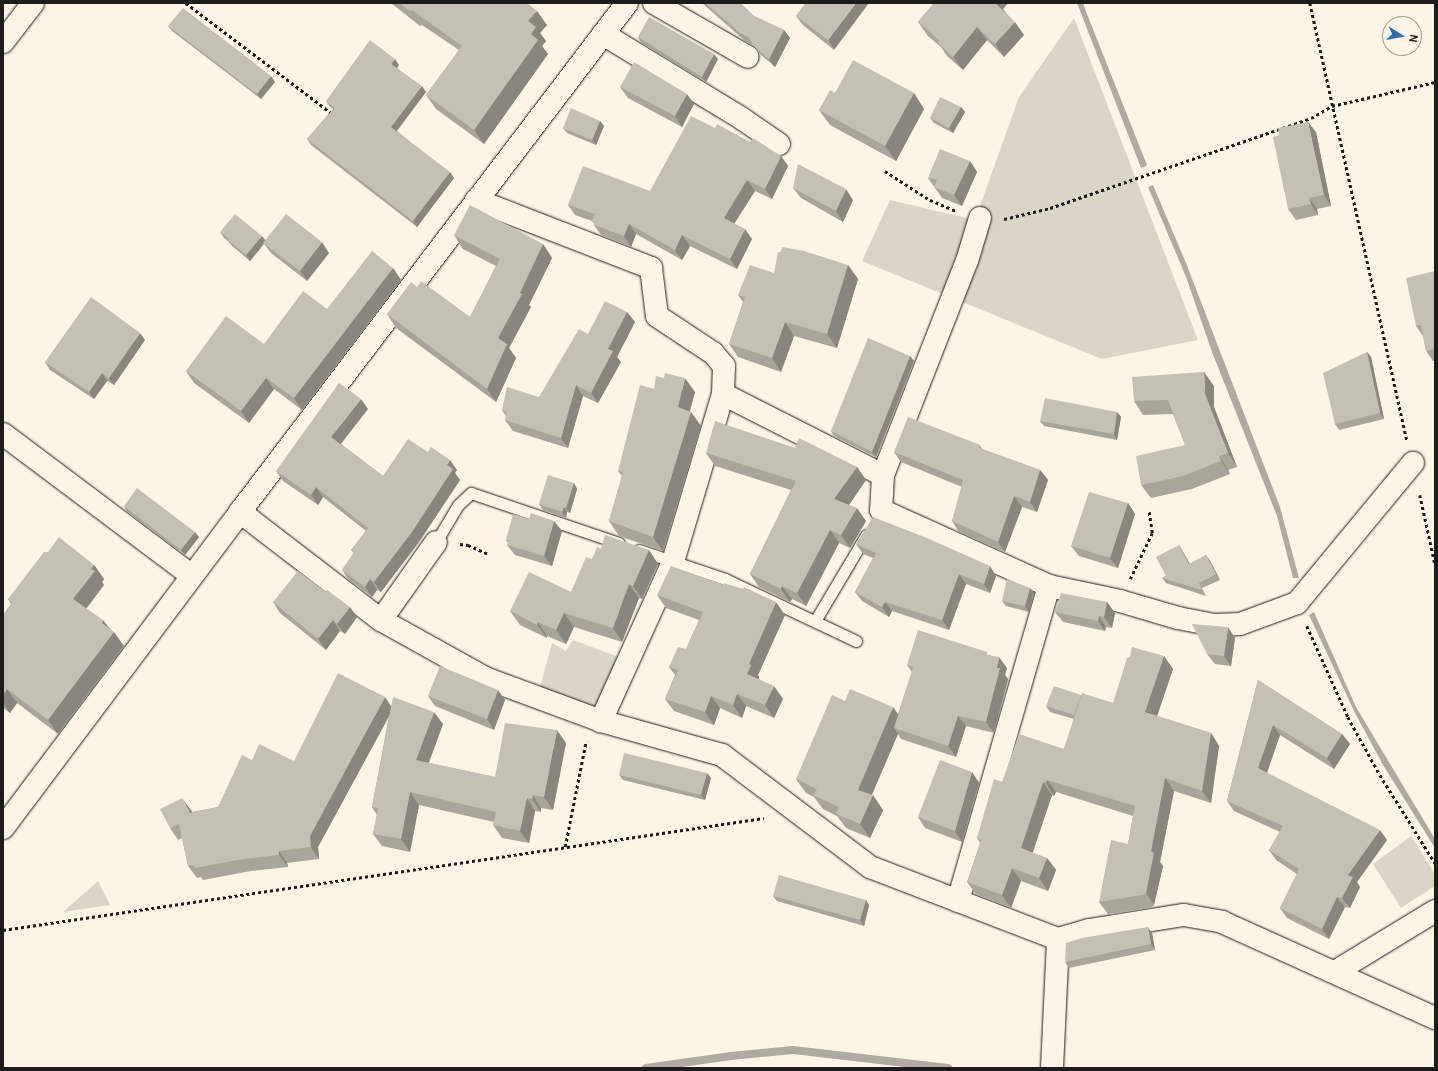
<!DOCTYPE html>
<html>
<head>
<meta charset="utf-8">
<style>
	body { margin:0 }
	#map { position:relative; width:1438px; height:1071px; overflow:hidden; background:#fcf5e5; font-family:Pangolin,sans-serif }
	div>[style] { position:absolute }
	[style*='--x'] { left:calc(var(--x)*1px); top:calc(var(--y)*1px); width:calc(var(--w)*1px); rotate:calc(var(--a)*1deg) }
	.green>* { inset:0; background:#dbd5c8 }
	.water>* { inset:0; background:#b0aba1 }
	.stream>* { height:8px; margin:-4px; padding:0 4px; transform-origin:4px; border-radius:4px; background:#b0aba1 }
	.path>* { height:2.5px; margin-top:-1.25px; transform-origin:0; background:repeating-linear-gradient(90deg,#1c1c1c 0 3px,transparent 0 6px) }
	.roads { filter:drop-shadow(0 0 1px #1c1c1c) drop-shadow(0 0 1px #1c1c1c) }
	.service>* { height:11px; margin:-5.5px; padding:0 5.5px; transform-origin:5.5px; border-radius:5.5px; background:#fcf5e5 }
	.minor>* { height:22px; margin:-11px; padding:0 11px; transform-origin:11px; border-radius:11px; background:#fcf5e5 }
	.tertiary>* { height:22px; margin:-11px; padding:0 11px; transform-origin:11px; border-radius:11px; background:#fcf5e5 }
	.wall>* { inset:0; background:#a9a59a }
	.shaded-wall>* { inset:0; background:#89867d }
	.building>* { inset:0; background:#c4c0b3 }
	span { translate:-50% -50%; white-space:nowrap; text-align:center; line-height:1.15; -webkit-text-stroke:3.5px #fcf5e5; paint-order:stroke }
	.frame { position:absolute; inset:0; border:4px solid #1c1c1c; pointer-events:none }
	.north { position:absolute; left:1382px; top:16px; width:40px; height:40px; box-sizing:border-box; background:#fcf5e5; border:1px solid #a29e95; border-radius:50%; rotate:101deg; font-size:11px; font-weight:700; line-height:16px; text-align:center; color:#1c1c1c }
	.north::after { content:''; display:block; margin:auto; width:14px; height:18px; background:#1f6fb2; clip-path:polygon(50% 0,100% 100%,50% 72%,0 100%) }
</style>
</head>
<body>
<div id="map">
	<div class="green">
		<i style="clip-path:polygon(1074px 18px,1198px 340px,1102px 359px,862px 261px,890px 200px,975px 220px,1019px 97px)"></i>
		<i style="clip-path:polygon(573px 640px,621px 658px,603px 697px,595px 707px,586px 706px,540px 687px,552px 643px,566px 651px)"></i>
		<i style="clip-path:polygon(1411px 836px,1435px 874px,1435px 886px,1401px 908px,1373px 864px)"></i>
		<i style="clip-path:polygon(98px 881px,110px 905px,63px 912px)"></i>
	</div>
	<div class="water">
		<i style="clip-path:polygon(1077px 3px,1083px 3px,1085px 9px,1147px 165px,1144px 167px,1141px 168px)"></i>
		<i style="clip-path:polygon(1153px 185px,1186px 263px,1280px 507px,1299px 578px,1293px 578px,1277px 516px,1212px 352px,1186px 277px,1148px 187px)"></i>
		<i style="clip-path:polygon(1314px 612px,1356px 707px,1435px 839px,1435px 848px,1383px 765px,1355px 713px,1309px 615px)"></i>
	</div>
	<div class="stream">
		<i style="--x:646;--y:1068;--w:86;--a:-8"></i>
		<i style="--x:731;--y:1056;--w:62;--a:-5.5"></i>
		<i style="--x:793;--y:1050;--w:156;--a:6.6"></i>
	</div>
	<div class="path">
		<i style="--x:186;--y:3;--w:184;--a:37.1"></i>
		<i style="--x:1310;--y:3;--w:448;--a:77.5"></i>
		<i style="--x:885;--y:171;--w:54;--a:32.8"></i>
		<i style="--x:930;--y:200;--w:28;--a:23"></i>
		<i style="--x:1004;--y:219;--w:47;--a:-13.4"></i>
		<i style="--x:1050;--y:208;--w:276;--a:-19"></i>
		<i style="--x:1311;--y:118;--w:24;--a:-30"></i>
		<i style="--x:1332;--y:106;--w:106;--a:-13.1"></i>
		<i style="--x:1420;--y:495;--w:71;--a:77.7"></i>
		<i style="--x:460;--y:544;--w:8;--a:7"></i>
		<i style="--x:468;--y:545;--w:22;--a:24"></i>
		<i style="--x:1130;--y:579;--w:51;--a:-64.4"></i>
		<i style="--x:1152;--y:533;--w:22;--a:-98"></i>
		<i style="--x:1307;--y:626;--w:100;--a:65.7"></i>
		<i style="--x:1348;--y:717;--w:66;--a:61.1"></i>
		<i style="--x:1380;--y:775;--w:104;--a:58"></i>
		<i style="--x:565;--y:847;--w:108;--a:-78.8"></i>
		<i style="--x:3;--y:930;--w:769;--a:-8.37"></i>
	</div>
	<div class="roads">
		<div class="service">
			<i style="--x:436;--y:542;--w:43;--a:-59.3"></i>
			<i style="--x:458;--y:505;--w:18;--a:-43"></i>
			<i style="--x:471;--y:493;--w:156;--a:18.7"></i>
			<i style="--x:639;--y:550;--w:91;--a:18.6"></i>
			<i style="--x:725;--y:579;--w:145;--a:25.3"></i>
			<i style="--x:815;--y:621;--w:100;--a:-59.3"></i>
		</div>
		<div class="minor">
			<i style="--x:654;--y:3;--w:108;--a:29.9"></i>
			<i style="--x:603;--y:34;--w:162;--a:31.3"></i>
			<i style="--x:741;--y:118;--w:46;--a:34.4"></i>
			<i style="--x:476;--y:200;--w:188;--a:21.2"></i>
			<i style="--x:651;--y:268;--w:48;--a:82.9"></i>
			<i style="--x:657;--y:316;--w:67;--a:33.5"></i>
			<i style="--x:713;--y:353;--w:17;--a:50"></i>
			<i style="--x:724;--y:366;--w:28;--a:92"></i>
			<i style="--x:723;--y:394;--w:175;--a:106.6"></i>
			<i style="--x:673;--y:562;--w:175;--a:114.4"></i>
			<i style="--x:723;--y:394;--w:179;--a:26.9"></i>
			<i style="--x:883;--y:475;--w:35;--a:93"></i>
			<i style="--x:881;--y:510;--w:184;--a:24.3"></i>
			<i style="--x:1049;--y:586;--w:73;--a:11.9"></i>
			<i style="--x:1120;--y:601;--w:60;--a:16.3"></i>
			<i style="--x:1178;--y:618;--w:37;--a:11"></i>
			<i style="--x:1214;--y:625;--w:26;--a:-2"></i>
			<i style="--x:1240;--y:624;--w:61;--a:-20.2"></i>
			<i style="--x:1297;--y:603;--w:182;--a:-50.4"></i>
			<i style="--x:3;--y:434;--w:236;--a:36.9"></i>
			<i style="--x:883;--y:475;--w:230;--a:-68.6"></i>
			<i style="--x:967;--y:261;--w:45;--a:-73.2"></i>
			<i style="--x:240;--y:512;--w:178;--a:37.5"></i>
			<i style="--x:381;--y:620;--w:119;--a:29.1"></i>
			<i style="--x:485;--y:678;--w:124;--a:20.3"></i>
			<i style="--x:601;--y:721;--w:126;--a:15.7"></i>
			<i style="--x:722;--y:755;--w:186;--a:37.1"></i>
			<i style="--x:870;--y:867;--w:201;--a:21"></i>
			<i style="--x:1058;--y:939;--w:32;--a:-16"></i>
			<i style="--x:1089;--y:930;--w:96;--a:-9"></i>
			<i style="--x:1184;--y:915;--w:39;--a:10"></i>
			<i style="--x:1222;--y:922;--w:234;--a:24.3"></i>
			<i style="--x:381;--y:620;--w:95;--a:-54.8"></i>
			<i style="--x:3;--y:828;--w:395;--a:-53.1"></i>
			<i style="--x:240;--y:512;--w:639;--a:-52.75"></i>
			<i style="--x:958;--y:901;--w:328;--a:-73.9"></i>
			<i style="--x:1335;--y:972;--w:117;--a:-31.4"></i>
			<i style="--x:1052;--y:1068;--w:129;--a:-87.3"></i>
		</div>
		<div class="tertiary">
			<i style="--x:3;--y:42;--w:49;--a:-52.4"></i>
		</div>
	</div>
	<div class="wall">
		<i style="clip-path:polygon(391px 3px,527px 3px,547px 25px,540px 33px,546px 41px,542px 46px,548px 54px,484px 144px,436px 109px,426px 95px,459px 50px,422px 25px,420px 26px)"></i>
		<i style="clip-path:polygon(702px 3px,740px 3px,754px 16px,784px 30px,790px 38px,775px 67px,760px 54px,754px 46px,745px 41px)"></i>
		<i style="clip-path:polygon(806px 3px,834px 50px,803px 25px,796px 16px)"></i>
		<i style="clip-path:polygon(934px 3px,1008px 3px,1003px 9px,1024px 35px,1004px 57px,987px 40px,963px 70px,947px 56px,941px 47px,928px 36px,918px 22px)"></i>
		<i style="clip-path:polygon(168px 26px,275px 82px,261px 99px,172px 31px)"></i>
		<i style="clip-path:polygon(638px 37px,718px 59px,706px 82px,641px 43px)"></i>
		<i style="clip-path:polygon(399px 65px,397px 68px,426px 92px,397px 131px,454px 178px,417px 227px,311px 145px,307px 139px,333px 109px,330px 107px,326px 101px)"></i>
		<i style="clip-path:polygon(620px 87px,694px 104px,682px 127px,628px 98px)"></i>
		<i style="clip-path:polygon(835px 93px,914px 93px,924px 109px,896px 161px,830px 125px,819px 110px)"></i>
		<i style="clip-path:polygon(961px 107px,965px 112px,953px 133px,934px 123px,930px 118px)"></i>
		<i style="clip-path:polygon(600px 121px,604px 126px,596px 145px,567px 133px,563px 128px)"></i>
		<i style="clip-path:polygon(715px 128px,781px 156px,788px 166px,772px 199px,755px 191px,734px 223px,752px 239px,737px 269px,690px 246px,682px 260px,636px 234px,631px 247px,601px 235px,594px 225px,595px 224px,592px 221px,575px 215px,568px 205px,650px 191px)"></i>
		<i style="clip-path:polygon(1316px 132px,1331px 206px,1317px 209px,1318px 215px,1296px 220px,1288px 209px)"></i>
		<i style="clip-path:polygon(970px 161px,977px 172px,962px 206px,942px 198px,928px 178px)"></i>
		<i style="clip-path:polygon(793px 188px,853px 200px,843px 222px,801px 198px)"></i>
		<i style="clip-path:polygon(220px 232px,265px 240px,329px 253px,307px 281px,271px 253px,264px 244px,250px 261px,232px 246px,228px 241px,224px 238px)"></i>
		<i style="clip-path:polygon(454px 235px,543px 244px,552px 258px,529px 305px,531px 307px,509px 348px,516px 358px,496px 402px,396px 328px,387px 314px,417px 287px,470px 317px,496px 266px,463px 249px)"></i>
		<i style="clip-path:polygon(848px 265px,858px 279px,837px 348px,794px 336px,781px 372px,738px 357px,729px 344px,743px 302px,738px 295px,774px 273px)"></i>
		<i style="clip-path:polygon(393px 268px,401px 280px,302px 410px,274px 389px,249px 423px,194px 383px,186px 371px,264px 344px,327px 309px)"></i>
		<i style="clip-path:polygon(1435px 271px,1435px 361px,1433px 361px,1426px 351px,1423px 336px,1416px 326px)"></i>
		<i style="clip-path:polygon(627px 312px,635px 322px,617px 357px,621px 362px,598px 403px,583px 396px,568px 448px,513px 431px,505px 420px,506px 416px,502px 410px,539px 397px,588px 334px)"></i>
		<i style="clip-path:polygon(145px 340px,114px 385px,107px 381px,94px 399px,50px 370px,45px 362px)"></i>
		<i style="clip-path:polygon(1367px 352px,1371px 357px,1384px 419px,1339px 430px,1335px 424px)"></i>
		<i style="clip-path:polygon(910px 356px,914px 361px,876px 457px,834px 436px,831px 431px)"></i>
		<i style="clip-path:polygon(1214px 386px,1214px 407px,1237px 467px,1228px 470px,1230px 474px,1192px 489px,1151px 498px,1141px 485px,1185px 445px,1173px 414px,1143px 415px,1134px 401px)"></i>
		<i style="clip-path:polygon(654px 389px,695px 392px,690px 411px,701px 426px,663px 551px,619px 536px,609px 521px,622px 476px,618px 471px)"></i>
		<i style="clip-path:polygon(368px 409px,341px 444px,383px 476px,428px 452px,457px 470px,455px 473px,460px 480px,419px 542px,381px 592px,377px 590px,372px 597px,349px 580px,342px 570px,354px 553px,351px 550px,366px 531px,323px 497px,318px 505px,283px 481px,276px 471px)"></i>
		<i style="clip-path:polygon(1117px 412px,1121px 417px,1117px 440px,1044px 426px,1040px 421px)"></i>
		<i style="clip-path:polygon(980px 445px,982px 449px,1040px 470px,1048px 480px,1037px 512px,1022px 507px,1005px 552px,959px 532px,952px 521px,962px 487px,901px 462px,894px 452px)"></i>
		<i style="clip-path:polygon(795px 448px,857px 467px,866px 480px,849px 505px,866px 521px,850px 548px,839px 543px,806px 606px,792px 599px,790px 602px,759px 587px,750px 574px,791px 490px,715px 466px,706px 453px)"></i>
		<i style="clip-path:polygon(574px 483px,577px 489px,570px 513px,567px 512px,566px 518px,543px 510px,539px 504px)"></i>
		<i style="clip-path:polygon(1128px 503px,1135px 514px,1118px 568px,1079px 556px,1071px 546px)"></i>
		<i style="clip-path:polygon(124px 506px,199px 537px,185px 555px,127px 512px)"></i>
		<i style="clip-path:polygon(562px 531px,552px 566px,515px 555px,507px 545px,508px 543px,506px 540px)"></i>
		<i style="clip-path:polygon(856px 544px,996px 576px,990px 593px,966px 584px,949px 630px,892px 611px,889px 617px,862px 601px,855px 592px,873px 558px,863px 554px)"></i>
		<i style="clip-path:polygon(1179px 545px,1182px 550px,1190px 564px,1206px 555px,1210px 561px,1220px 580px,1202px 588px,1206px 596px,1166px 583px,1162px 578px,1166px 576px)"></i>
		<i style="clip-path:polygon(601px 549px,649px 550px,658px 564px,642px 599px,639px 598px,622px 642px,574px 627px,566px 644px,547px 636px,547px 638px,520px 625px,510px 611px,571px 592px,592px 559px)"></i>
		<i style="clip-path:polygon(94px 565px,104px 579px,102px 582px,104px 585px,86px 608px,109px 628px,124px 646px,58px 734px,17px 703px,10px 713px,3px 708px,3px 615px,11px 604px,8px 599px)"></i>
		<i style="clip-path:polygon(1030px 588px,1034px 593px,1029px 612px,1006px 606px,1002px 601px)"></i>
		<i style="clip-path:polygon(657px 595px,785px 615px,758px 675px,759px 677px,759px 679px,783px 699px,774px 718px,746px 706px,742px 718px,720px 708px,714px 725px,674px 711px,665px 699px,675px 675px,669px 667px,686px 649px,699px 620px,666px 608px)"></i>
		<i style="clip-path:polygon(273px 602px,357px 617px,345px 634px,340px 631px,326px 650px,280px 613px)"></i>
		<i style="clip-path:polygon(1107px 602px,1115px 613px,1112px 628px,1106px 627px,1105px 631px,1063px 622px,1055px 612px)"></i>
		<i style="clip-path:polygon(1235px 638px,1231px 666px,1215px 664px,1207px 654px)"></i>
		<i style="clip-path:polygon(990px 655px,1007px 668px,1005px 675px,1008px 679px,994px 733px,966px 726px,956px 757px,901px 739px,898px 734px,871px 795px,883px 810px,870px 838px,846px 828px,837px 816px,823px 809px,814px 797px,806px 793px,796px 779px,845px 701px,898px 714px,912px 672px,907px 665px)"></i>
		<i style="clip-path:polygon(1164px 656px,1173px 669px,1157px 716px,1211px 733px,1219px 746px,1211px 803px,1174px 791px,1160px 862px,1163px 866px,1154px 905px,1151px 908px,1108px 914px,1099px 902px,1128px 844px,1133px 816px,1056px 792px,1054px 796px,1052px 795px,1032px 853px,1047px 858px,1056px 870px,1048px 891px,1021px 881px,1011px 908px,976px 894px,967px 882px,980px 843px,977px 838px,1002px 782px,1064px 749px,1074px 719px,1050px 712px,1046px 706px,1082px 695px,1113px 703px)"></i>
		<i style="clip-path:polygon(1258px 680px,1342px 734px,1350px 744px,1334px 769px,1280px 735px,1267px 773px,1387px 840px,1357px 882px,1360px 887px,1350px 908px,1345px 907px,1329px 939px,1287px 918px,1280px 908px,1297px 874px,1276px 860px,1269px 850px,1280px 832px,1234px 811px,1227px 801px)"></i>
		<i style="clip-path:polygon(428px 696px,505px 700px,494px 730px,435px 706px)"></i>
		<i style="clip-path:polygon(391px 706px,443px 724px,429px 763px,495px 777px,566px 743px,553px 810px,541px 808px,541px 812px,535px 811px,529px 843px,502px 838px,493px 825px,494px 822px,419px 805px,410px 852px,382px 846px,373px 834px,377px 815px,372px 807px,389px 716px,318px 847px,319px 859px,287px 863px,288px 867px,251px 871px,203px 880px,201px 877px,197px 878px,188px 866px,182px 838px,178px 840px,170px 828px,191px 810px,192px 812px,218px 807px,252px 760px,294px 761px)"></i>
		<i style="clip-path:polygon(972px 772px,979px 783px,962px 842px,925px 828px,918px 817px)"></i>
		<i style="clip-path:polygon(619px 775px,711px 778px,705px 800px,623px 780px)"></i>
		<i style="clip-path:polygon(773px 896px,866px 900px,869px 905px,864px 926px,777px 901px)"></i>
		<i style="clip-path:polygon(1152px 933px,1155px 950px,1069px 968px,1065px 962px)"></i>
	</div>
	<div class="shaded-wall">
		<i style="clip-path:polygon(856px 3px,869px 3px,834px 50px,828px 40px)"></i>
		<i style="clip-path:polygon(995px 3px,1008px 3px,1003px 9px,1006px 14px)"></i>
		<i style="clip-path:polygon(537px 11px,547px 25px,540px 33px,546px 41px,542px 46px,548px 54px,484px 144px,474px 130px,531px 34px,528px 21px)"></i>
		<i style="clip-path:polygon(1015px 22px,1024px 35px,1004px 57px,995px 44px)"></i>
		<i style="clip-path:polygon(977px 27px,987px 40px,963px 70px,953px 57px)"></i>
		<i style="clip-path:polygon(784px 30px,790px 38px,775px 67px,769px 59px)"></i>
		<i style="clip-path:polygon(714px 54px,718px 59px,706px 82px,702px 77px)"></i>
		<i style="clip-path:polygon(395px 59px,399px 65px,396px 70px,391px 64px)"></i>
		<i style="clip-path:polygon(271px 76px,275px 82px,261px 99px,257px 94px)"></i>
		<i style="clip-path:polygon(422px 86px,426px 92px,395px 133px,391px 127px)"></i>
		<i style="clip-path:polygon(914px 93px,924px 109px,896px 161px,885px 146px)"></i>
		<i style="clip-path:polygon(687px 94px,694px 104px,682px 127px,675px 116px)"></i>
		<i style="clip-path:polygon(961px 107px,965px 112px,953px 133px,949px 128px)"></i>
		<i style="clip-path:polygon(600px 121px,604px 126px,596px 145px,592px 140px)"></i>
		<i style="clip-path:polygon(1308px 122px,1316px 132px,1331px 206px,1324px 195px)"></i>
		<i style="clip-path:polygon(781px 156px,788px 166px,772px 199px,765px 189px)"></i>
		<i style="clip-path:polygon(970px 161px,977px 172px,962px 206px,954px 195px)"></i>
		<i style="clip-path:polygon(450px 172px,454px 178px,417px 227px,413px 221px)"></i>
		<i style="clip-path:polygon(747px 180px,755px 191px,731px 229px,724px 218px)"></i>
		<i style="clip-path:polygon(846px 189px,853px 200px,843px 222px,836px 211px)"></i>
		<i style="clip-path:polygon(1309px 198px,1317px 209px,1318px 215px,1311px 204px)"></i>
		<i style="clip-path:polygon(629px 224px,636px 234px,631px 247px,624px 236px)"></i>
		<i style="clip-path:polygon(745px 229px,752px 239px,737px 269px,730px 259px)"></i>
		<i style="clip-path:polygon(682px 235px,690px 246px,682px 260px,675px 250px)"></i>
		<i style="clip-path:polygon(262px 236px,266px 241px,250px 261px,246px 255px)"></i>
		<i style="clip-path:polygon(322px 242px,329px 253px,307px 281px,300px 271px)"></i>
		<i style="clip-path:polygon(543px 244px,552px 258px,529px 305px,531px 307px,509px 348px,516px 358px,496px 402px,487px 389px,498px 338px)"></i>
		<i style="clip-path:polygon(848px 265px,858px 279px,837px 348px,827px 334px)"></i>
		<i style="clip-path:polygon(393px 268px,401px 280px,302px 410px,294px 398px)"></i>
		<i style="clip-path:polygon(627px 312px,635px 322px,617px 357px,621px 362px,598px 403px,591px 393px,608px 349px)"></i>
		<i style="clip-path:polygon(785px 322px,794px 336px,781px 372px,772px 358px)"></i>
		<i style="clip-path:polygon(140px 333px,145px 340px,114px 385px,109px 378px)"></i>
		<i style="clip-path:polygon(1367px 352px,1371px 357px,1384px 419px,1380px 413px)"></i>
		<i style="clip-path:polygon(910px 356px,914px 361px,876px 457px,872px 452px)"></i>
		<i style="clip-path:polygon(1204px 372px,1214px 386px,1214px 407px,1237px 467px,1228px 453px,1205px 394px)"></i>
		<i style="clip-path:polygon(102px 373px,107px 381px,94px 399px,89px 392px)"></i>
		<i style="clip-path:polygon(266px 378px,274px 389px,249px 423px,241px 411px)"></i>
		<i style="clip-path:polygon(685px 378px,695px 392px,687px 421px,678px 407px)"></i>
		<i style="clip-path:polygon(576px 385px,583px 396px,568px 448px,561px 438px)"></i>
		<i style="clip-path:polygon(361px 399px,368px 409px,338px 447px,331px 437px)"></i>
		<i style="clip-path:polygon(691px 412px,701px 426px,663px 551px,653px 537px)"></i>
		<i style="clip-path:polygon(1117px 412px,1121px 417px,1117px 440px,1114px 434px)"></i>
		<i style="clip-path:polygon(1219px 456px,1228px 470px,1230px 474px,1221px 461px)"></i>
		<i style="clip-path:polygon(450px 460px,457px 470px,455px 473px,460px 480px,419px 542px,381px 592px,374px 582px)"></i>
		<i style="clip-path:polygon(857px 467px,866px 480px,844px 512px,834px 499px)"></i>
		<i style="clip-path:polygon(1040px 470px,1048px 480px,1037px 512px,1030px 502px)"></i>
		<i style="clip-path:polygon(574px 483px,577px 489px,570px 513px,566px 508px)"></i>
		<i style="clip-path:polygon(316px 487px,323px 497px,318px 505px,311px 495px)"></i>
		<i style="clip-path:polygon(1014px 496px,1022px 507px,1005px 552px,998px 542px)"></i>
		<i style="clip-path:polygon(1128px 503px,1135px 514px,1118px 568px,1110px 558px)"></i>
		<i style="clip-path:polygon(564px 507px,567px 512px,566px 518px,562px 512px)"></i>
		<i style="clip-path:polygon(857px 508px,866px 521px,850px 548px,841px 535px)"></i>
		<i style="clip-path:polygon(554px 521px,562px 531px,552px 566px,544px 556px)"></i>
		<i style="clip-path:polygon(830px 530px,839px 543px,806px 606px,797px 593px)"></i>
		<i style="clip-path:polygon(195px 532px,199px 537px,185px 555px,181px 550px)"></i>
		<i style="clip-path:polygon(1179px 545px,1182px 550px,1193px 570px,1189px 564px)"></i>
		<i style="clip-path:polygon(649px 550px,658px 564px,642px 599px,633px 586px)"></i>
		<i style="clip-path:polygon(1206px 555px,1210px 561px,1220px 580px,1216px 574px)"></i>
		<i style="clip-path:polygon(94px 565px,104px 579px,102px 582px,104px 585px,83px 613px,73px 599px,91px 569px)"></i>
		<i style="clip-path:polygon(990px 566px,996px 576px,990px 593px,984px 584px)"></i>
		<i style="clip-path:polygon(959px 574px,966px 584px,949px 630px,942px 620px)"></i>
		<i style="clip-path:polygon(370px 579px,377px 590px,372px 597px,365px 587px)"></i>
		<i style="clip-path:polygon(629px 584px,639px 598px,622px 642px,613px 628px)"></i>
		<i style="clip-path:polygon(782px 586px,792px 599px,790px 602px,781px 589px)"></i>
		<i style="clip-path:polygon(1030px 588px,1034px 593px,1029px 612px,1025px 606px)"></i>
		<i style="clip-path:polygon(776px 602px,785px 615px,758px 675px,759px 677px,756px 687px,747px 674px,749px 664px)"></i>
		<i style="clip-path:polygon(885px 602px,892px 611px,889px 617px,882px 607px)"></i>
		<i style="clip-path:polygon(1107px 602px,1115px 613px,1112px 628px,1104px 617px)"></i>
		<i style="clip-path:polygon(350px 607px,357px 617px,345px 634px,337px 624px)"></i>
		<i style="clip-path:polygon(564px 613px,574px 627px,566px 644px,556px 630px)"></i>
		<i style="clip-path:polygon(1099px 616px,1106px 627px,1105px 631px,1098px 621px)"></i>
		<i style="clip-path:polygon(103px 620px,113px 633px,114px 632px,124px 646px,58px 734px,48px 720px)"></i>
		<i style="clip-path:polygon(333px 620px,340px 631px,326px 650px,318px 639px)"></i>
		<i style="clip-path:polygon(538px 622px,547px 636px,547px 638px,537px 625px)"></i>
		<i style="clip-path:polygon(1228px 627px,1235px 638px,1231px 666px,1224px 656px)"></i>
		<i style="clip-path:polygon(1164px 656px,1173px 669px,1154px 725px,1145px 712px)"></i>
		<i style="clip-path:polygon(999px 657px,1007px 668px,1005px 675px,1008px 679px,994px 733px,986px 722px)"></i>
		<i style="clip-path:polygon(774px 686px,783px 699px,774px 718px,765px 705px)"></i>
		<i style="clip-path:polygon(7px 689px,17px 703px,10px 713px,3px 703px,3px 695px)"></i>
		<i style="clip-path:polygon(498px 690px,505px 700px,494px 730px,487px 719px)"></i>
		<i style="clip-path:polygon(737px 694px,746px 706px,742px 718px,733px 705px)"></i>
		<i style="clip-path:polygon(711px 696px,720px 708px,714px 725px,705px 712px)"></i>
		<i style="clip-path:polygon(385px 697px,393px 709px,318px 847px,319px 859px,311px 847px,310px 836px)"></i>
		<i style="clip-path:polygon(893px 707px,903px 721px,894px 728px,898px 734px,868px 804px,858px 790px)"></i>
		<i style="clip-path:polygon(434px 712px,443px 724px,425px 772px,416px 760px)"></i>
		<i style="clip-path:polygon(958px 716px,966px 726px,956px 757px,948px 746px)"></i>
		<i style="clip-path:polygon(1273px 725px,1280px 735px,1265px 778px,1258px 768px)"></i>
		<i style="clip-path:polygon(557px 730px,566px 743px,553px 810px,544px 797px)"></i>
		<i style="clip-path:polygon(1211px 733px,1219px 746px,1211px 803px,1202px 791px)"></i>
		<i style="clip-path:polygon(1342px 734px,1350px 744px,1334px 769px,1327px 758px)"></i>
		<i style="clip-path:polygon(972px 772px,979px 783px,962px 842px,955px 831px)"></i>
		<i style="clip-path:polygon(707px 773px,711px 778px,705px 800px,701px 795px)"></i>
		<i style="clip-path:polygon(1165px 778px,1174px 791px,1160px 862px,1163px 866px,1154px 905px,1146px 893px,1151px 851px)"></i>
		<i style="clip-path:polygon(1047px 780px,1056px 792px,1054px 796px,1046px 783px)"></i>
		<i style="clip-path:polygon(1043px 782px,1052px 795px,1030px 861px,1021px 848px)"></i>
		<i style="clip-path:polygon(410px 792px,419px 805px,410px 852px,401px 839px)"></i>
		<i style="clip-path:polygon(533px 795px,541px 808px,541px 812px,532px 799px)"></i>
		<i style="clip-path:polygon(873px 795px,883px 810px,870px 838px,860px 824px)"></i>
		<i style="clip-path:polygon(182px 798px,191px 810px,198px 824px,190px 813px)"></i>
		<i style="clip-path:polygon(527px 798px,535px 811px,529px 843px,520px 831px)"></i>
		<i style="clip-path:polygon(1380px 830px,1387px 840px,1357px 882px,1360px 887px,1350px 908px,1342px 898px,1348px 875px)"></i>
		<i style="clip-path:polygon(279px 851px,287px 863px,288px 867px,279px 855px)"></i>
		<i style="clip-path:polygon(1047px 858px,1056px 870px,1048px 891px,1039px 878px)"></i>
		<i style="clip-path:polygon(1012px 868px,1021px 881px,1011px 908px,1002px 895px)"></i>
		<i style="clip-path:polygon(1337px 897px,1345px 907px,1329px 939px,1322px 929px)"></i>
		<i style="clip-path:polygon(866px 900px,869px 905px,864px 926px,860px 920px)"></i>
		<i style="clip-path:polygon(1148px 927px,1152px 933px,1155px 950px,1151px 944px)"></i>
	</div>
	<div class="building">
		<i style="clip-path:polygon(399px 3px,527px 3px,537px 11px,528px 21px,536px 27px,531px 34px,538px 40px,474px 130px,426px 95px,462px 46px,412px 10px,410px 11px)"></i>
		<i style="clip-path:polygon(705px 3px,740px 3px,754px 16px,784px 30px,769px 59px,754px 46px,749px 38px,739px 32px)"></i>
		<i style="clip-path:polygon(806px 3px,856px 3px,828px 40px,796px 16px)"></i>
		<i style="clip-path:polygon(934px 3px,995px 3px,1015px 22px,995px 44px,977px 27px,953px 57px,938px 43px,939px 40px,918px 22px)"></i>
		<i style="clip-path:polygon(183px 8px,271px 76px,257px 94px,168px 26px)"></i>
		<i style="clip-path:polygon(649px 17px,714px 54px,702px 77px,638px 37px)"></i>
		<i style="clip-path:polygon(370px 40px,395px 59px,391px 64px,422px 86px,391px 127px,450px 172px,413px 221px,307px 139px,335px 108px,326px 101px)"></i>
		<i style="clip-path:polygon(853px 60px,914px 93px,885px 146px,819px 110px,830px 90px,835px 93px)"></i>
		<i style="clip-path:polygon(634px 62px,687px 94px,675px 116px,620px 87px)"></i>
		<i style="clip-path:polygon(940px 97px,961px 107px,949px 128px,930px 118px)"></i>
		<i style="clip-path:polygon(571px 108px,600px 121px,592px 140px,563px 128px)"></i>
		<i style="clip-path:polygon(691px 116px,715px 128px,717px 124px,750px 142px,753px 138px,781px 156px,765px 189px,747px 180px,724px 218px,745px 229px,730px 259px,682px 235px,675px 250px,629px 224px,624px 236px,594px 225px,595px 222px,592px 221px,595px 214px,568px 205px,583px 166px,650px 191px)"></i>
		<i style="clip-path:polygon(1308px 122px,1324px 195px,1309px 198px,1311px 204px,1288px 209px,1273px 137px,1279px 135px,1278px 128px)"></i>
		<i style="clip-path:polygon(940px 149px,970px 161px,954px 195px,934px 187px,937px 180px,928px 178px)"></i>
		<i style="clip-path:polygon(798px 164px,846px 189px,836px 211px,793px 188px)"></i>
		<i style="clip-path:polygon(470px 205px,543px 244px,520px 293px,522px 294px,498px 338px,507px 344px,487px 389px,387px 314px,411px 282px,417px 287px,421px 281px,470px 317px,500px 259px,454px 235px)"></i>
		<i style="clip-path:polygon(235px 214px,262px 236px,246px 255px,228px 240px,229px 239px,220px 232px)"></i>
		<i style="clip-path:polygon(286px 214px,322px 242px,300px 271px,263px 243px)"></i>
		<i style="clip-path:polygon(782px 247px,804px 251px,848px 265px,827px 334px,785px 322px,772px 358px,729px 344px,745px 297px,738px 295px,750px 265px,774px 273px,778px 252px,781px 252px)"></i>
		<i style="clip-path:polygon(372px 251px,393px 268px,294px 398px,266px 378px,241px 411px,186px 371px,226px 316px,264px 344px,303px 291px,327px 309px)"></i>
		<i style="clip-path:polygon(1435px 271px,1435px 349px,1426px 351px,1421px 325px,1416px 326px,1406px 278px)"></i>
		<i style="clip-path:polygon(91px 297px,140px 333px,109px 378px,102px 373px,89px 392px,45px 362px)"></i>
		<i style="clip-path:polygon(605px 301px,627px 312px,608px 349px,613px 351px,591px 393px,576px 385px,561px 438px,505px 420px,507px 412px,502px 410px,507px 387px,539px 397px,579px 329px,588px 334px)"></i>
		<i style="clip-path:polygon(868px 338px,910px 356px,872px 452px,831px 431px)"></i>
		<i style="clip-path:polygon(1367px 352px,1380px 413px,1335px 424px,1323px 373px)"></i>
		<i style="clip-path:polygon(1204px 372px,1205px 394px,1228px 453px,1219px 456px,1221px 461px,1183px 476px,1141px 485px,1136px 456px,1185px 445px,1168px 400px,1134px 401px,1132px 377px)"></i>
		<i style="clip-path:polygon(665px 373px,685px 378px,678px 407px,691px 412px,653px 537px,609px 521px,623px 472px,618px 471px,640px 385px,654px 389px,656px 376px,664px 378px)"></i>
		<i style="clip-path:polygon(339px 383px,361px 399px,331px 437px,383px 476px,408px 439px,428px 452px,431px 447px,450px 460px,447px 465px,453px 469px,412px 532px,374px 582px,370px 579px,365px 587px,342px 570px,354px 552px,351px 550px,368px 528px,316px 487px,311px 495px,276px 471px)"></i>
		<i style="clip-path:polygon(1045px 398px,1117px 412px,1114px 434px,1040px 421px)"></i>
		<i style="clip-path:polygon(908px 417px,980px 445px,979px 448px,1040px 470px,1030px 502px,1014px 496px,998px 542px,952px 521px,963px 480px,894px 452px)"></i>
		<i style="clip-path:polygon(715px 421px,795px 448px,799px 438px,857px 467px,834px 499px,857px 508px,841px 535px,830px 530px,797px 593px,782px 586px,781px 589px,750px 574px,796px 481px,706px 453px)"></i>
		<i style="clip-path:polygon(548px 475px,574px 483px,566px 508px,564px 507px,562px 512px,539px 504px)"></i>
		<i style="clip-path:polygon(137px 488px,195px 532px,181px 550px,124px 506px)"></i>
		<i style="clip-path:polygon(1089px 492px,1128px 503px,1110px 558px,1071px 546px)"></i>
		<i style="clip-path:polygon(531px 513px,554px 521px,544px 556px,507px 545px,509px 540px,506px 540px,513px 514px,529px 519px)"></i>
		<i style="clip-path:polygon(873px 517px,927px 538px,990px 566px,984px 584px,959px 574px,942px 620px,885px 602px,882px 607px,855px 592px,876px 553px,856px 544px)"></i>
		<i style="clip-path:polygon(605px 535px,649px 550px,633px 586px,629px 584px,613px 628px,564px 613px,556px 630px,538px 622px,537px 625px,510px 611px,529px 572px,571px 592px,586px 557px,592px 559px,597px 547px,601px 549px)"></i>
		<i style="clip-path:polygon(59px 537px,94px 565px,91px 569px,95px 571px,73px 599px,103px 620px,102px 623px,114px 632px,48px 720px,7px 689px,3px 695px,3px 615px,12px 603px,8px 599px,44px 552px,48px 552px)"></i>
		<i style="clip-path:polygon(1179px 545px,1189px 564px,1206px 555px,1216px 574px,1199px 583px,1202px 590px,1162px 578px,1166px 576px,1156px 557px)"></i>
		<i style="clip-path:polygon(671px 566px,724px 585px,724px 583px,743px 589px,744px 587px,776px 602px,749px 664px,751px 665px,747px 674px,774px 686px,765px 705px,737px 694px,733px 705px,711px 696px,705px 712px,665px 699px,678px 670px,669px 667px,678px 647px,686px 649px,703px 612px,657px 595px)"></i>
		<i style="clip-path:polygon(298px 571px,326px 592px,327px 590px,350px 607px,337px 624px,333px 620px,318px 639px,273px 602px)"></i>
		<i style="clip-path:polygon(1007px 579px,1030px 588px,1025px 606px,1002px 601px)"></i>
		<i style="clip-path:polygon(1061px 593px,1107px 602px,1104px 617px,1099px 616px,1098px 621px,1055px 612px)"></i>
		<i style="clip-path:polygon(1192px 624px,1228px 627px,1224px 656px,1207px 654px)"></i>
		<i style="clip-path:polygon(918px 630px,987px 652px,987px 655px,999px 657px,997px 668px,1000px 668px,986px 722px,958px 716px,948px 746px,894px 728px,913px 667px,907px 665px)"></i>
		<i style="clip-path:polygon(1132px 647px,1164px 656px,1145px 712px,1211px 733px,1202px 791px,1165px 778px,1151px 851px,1154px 853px,1146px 893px,1142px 895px,1099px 902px,1111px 840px,1128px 844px,1135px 806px,1047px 780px,1046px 783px,1043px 782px,1021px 848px,1047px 858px,1039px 878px,1012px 868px,1002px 895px,967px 882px,981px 840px,977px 838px,994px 779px,1002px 782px,1019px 734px,1064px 749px,1082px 693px,1113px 703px,1127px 658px,1130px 657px)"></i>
		<i style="clip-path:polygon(440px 666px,498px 690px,487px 719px,428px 696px)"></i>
		<i style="clip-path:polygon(338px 673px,385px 697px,310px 836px,311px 847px,279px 851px,279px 855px,243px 859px,195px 868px,194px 865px,188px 866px,179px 824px,170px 828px,160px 809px,182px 798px,190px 813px,218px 807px,242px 755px,252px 760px,259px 744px,294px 761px)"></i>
		<i style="clip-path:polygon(1258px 680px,1342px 734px,1327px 758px,1273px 725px,1258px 768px,1380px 830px,1348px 875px,1353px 877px,1342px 898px,1337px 897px,1322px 929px,1280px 908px,1299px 869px,1269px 850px,1283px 826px,1227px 801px)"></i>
		<i style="clip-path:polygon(1054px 686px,1081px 695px,1074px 715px,1046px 706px)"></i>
		<i style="clip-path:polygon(850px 689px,893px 707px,858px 790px,873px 795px,860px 824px,836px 814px,839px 807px,813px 795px,817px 789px,796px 779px,832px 695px,845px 701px)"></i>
		<i style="clip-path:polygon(393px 697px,434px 712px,416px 760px,495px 777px,505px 723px,557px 730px,544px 797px,533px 795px,532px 799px,527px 798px,520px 831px,493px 825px,496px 812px,410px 792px,401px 839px,373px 834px,378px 808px,372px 807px)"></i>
		<i style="clip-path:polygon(624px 753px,707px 773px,701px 795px,619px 775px)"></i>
		<i style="clip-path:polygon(940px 760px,972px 772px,955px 831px,918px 817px)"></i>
		<i style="clip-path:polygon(779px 875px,866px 900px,860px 920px,773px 896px)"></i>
		<i style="clip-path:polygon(1148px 927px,1151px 944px,1065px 962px,1066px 943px,1082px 938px)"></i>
	</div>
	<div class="frame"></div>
	<div class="north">N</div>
</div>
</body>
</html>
